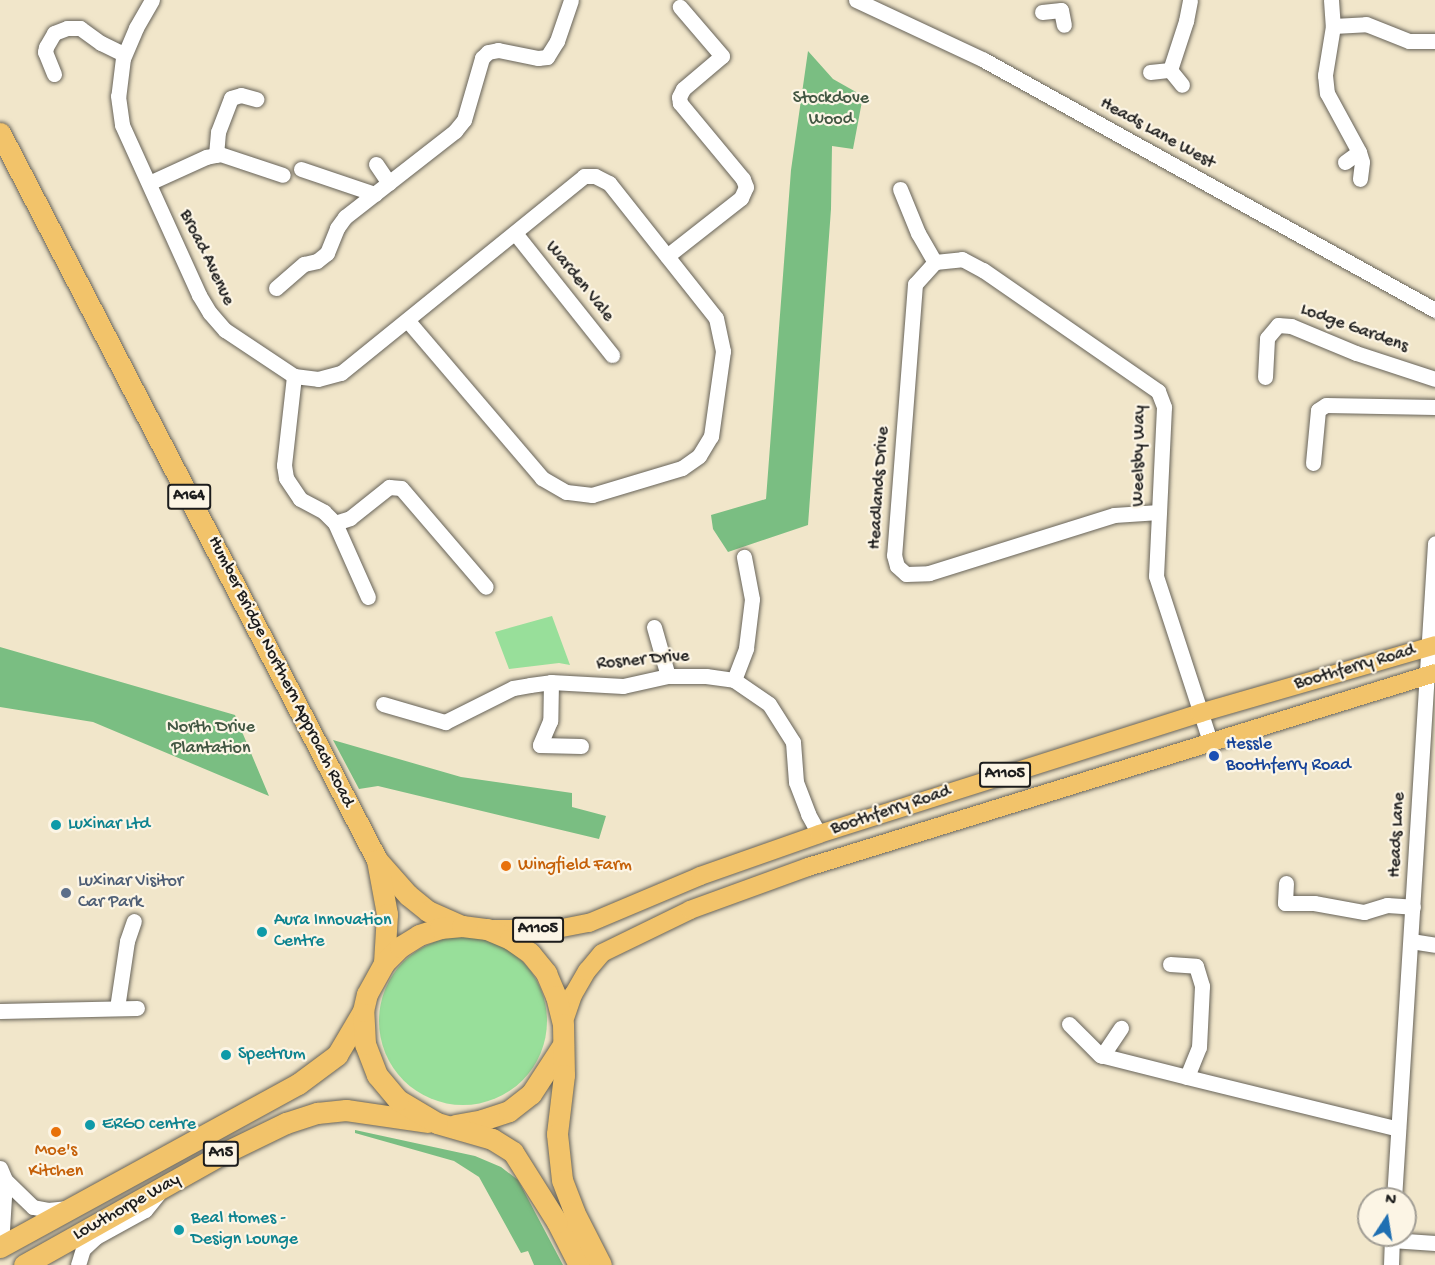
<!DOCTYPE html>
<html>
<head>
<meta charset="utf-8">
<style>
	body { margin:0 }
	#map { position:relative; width:1435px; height:1265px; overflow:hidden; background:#f1e6ca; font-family:"Gochi Hand",sans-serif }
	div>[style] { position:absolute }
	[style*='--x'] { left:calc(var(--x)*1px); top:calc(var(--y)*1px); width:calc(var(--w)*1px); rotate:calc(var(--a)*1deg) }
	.green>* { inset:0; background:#98df9a }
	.round { border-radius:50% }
	.forest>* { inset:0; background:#7abe82 }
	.roads { filter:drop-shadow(0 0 2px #676359) drop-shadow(0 0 2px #676359) }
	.minor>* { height:15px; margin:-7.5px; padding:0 7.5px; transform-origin:7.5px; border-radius:7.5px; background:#fff }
	.major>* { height:18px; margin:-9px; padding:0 9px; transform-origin:9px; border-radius:9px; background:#f2c36a }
	.highway>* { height:21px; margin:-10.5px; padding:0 10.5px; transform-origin:10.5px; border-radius:10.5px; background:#f2c36a }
	.dots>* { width:16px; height:16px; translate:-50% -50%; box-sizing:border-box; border:3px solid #fcf5e5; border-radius:50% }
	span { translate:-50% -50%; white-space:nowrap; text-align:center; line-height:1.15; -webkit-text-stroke:4.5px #fcf5e5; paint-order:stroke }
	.shield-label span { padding:2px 4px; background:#fcf5e5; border:2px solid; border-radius:4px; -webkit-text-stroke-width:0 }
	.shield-label { font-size:16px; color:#1c1c1c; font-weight:700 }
	.park-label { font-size:18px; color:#415642 }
	.street-label { font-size:18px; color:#1c1c1c }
	.transit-label { font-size:18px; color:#164399 }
	.left { translate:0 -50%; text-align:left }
	.culture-label { font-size:18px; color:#0d838f }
	.food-label { font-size:18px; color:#c56008 }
	.service-label { font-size:18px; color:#4e5e75 }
	.north { position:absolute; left:1357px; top:1187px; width:60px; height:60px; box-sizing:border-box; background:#fcf5e5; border:2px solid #a29e95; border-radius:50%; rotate:12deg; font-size:16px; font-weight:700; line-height:24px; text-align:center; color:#1c1c1c }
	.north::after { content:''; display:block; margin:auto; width:21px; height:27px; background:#1f6fb2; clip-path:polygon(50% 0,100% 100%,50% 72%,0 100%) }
</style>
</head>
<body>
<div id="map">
	<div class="green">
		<i style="clip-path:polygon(552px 616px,570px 665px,559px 663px,509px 669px,495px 632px)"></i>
		<i class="round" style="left:379px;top:937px;width:168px;height:168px"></i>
	</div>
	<div class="forest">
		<i style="clip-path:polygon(808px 51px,833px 79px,863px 96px,853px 149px,832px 146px,831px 209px,808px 525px,728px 552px,713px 529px,711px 515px,766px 499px,791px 170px)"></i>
		<i style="clip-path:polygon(0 647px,235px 715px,269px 796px,93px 722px,0 707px)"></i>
		<i style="clip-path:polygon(333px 740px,461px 777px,572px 793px,572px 807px,606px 816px,599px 839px,378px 786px,359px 789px)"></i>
		<i style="clip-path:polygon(355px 1130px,475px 1156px,501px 1167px,518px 1180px,563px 1265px,534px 1265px,528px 1251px,521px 1253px,479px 1177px,454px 1161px,355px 1133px)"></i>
	</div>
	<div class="roads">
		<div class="minor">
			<i style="--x:152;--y:0;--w:32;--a:120"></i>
			<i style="--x:136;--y:28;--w:33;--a:113"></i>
			<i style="--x:123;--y:58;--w:38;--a:97"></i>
			<i style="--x:118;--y:96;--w:29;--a:82"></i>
			<i style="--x:122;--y:125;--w:187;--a:65.6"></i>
			<i style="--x:199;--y:295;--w:21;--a:59"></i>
			<i style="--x:210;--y:313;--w:23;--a:49"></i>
			<i style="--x:225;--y:330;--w:83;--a:33.7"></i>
			<i style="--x:294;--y:376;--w:24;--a:7"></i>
			<i style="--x:318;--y:379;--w:24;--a:-15"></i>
			<i style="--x:341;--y:373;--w:313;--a:-39"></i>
			<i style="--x:584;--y:176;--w:11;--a:0"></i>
			<i style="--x:595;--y:176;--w:16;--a:27"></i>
			<i style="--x:609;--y:183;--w:172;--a:51.6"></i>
			<i style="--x:716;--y:318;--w:34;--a:78"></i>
			<i style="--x:723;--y:351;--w:86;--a:98"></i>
			<i style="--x:711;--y:436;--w:23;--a:121"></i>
			<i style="--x:699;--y:456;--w:21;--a:145"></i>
			<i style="--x:682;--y:468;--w:94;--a:163.3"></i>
			<i style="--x:592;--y:495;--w:26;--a:-173"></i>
			<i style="--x:566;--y:492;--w:28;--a:-150"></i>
			<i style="--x:542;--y:478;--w:206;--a:-130.5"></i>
			<i style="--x:856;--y:0;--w:141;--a:25.1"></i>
			<i style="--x:984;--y:60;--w:516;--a:29"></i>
			<i style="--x:1331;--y:0;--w:26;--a:86"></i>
			<i style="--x:1333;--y:26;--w:33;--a:-3"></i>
			<i style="--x:1366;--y:24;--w:46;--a:21.6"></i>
			<i style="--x:1409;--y:41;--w:26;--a:0"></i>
			<i style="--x:1042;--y:12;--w:19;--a:-6"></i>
			<i style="--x:1061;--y:10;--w:15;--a:79"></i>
			<i style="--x:1333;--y:26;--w:50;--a:99.3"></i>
			<i style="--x:1325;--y:75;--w:18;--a:84"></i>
			<i style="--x:1327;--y:93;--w:67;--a:61.5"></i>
			<i style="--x:1359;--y:152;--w:10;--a:73"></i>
			<i style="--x:1362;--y:162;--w:17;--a:97"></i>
			<i style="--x:1170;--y:70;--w:52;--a:-71.9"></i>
			<i style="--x:1186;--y:21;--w:21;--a:-79"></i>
			<i style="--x:1150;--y:72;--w:20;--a:-6"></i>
			<i style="--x:1170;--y:70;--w:19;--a:51"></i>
			<i style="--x:54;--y:74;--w:24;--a:-112"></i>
			<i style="--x:45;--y:52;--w:5;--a:-79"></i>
			<i style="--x:46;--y:47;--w:16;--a:-60"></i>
			<i style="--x:54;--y:33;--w:14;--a:-21"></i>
			<i style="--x:67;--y:28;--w:13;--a:0"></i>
			<i style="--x:80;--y:28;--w:26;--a:36"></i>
			<i style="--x:101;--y:43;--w:25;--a:26"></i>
			<i style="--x:216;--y:155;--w:23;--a:-85"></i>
			<i style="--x:218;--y:132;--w:36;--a:-69"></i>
			<i style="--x:231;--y:98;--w:10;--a:-17"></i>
			<i style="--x:241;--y:95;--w:16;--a:15"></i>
			<i style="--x:1345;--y:162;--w:17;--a:-36"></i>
			<i style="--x:376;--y:164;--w:23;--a:56"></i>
			<i style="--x:301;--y:169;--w:78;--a:18.7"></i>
			<i style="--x:149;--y:183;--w:63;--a:-24.5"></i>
			<i style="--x:206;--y:157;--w:14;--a:-12"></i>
			<i style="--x:220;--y:154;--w:66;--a:18.4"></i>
			<i style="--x:900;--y:189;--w:48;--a:67.8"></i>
			<i style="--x:918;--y:233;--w:34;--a:60"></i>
			<i style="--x:935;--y:262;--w:30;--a:132"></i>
			<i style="--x:915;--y:284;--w:272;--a:94.4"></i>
			<i style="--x:894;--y:555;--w:11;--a:75"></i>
			<i style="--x:897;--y:566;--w:12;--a:42"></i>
			<i style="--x:906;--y:574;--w:23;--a:-2"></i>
			<i style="--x:929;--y:573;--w:194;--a:-17.4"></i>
			<i style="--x:1114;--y:515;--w:45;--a:-3.8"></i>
			<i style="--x:515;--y:233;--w:156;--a:51.5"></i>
			<i style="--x:667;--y:256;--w:94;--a:-38.1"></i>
			<i style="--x:741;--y:198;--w:12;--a:-66"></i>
			<i style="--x:746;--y:187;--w:9;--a:-111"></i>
			<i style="--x:743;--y:179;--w:99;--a:-129.7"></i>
			<i style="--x:680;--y:103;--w:6;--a:-99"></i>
			<i style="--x:679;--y:97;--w:9;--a:-63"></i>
			<i style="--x:683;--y:89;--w:51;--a:-40.2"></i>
			<i style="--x:722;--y:56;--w:65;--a:-130.6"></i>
			<i style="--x:935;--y:262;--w:27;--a:-6"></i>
			<i style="--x:962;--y:259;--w:24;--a:28"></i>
			<i style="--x:983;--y:270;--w:213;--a:34.7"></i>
			<i style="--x:1158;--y:391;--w:17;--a:69"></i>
			<i style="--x:1164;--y:407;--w:169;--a:92.7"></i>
			<i style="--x:1156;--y:576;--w:174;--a:71.9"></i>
			<i style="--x:276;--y:288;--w:37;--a:-41"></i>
			<i style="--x:304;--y:264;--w:13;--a:-13"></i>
			<i style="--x:317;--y:261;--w:13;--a:-39"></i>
			<i style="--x:327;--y:253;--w:27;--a:-68"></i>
			<i style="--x:337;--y:228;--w:14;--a:-54"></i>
			<i style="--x:345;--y:217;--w:140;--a:-38"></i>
			<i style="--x:455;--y:131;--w:14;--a:-51"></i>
			<i style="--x:464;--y:120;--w:65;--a:-73.8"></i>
			<i style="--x:482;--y:58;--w:8;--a:-45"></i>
			<i style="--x:488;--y:52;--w:10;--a:-11"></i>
			<i style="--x:498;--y:50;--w:41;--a:11.3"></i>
			<i style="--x:538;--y:58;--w:9;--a:-6"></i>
			<i style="--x:547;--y:57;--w:19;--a:-58"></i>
			<i style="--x:557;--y:41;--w:43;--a:-71.1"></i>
			<i style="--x:294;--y:376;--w:90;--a:96.4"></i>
			<i style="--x:284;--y:465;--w:13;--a:81"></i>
			<i style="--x:286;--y:478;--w:25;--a:56"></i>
			<i style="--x:300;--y:499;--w:27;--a:28"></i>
			<i style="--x:324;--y:512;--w:16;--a:45"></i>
			<i style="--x:335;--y:523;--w:81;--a:66"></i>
			<i style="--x:1265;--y:377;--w:39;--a:-87"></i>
			<i style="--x:1267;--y:338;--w:17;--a:-50"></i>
			<i style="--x:1278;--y:325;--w:13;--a:4"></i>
			<i style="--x:1291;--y:326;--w:70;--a:22.6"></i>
			<i style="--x:1356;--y:353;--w:83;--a:18.2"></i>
			<i style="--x:1313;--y:463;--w:53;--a:-84.6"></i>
			<i style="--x:1318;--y:410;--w:9;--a:-32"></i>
			<i style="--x:1326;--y:405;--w:109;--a:1.1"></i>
			<i style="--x:335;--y:523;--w:16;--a:-18"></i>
			<i style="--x:350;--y:518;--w:50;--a:-38.5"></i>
			<i style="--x:389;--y:487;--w:12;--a:5"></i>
			<i style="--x:401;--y:488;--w:130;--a:49.4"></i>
			<i style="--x:654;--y:627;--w:51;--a:74.1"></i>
			<i style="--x:734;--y:680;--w:34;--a:-69"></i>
			<i style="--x:746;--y:648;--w:49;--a:-83"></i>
			<i style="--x:752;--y:599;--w:43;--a:-100.8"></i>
			<i style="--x:551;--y:682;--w:39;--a:91"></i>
			<i style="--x:550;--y:721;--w:26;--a:113"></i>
			<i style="--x:540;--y:745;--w:41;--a:1.4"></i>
			<i style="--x:383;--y:704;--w:65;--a:16.2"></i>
			<i style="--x:445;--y:722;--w:76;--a:-26.6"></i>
			<i style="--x:513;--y:688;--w:17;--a:-10"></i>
			<i style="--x:530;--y:685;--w:21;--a:-8"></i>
			<i style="--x:551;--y:682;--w:72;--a:3.2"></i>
			<i style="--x:623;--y:686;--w:46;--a:-12.5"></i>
			<i style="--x:668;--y:676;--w:38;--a:0"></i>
			<i style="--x:706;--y:676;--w:28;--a:8"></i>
			<i style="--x:734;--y:680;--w:42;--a:34.4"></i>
			<i style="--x:769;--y:704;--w:45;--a:57.7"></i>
			<i style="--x:793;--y:742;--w:40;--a:85.7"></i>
			<i style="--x:796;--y:782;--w:34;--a:69"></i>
			<i style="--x:808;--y:814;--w:23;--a:61"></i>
			<i style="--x:1286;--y:883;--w:20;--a:93"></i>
			<i style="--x:1285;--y:903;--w:29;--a:0"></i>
			<i style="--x:1314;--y:903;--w:51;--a:10.2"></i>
			<i style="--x:1364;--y:912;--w:24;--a:-17"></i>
			<i style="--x:1387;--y:905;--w:26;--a:4"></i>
			<i style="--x:1411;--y:941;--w:24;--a:9"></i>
			<i style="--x:1170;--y:964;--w:26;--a:4"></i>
			<i style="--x:1196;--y:966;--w:21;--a:73"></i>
			<i style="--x:1202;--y:986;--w:61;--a:92.8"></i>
			<i style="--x:1199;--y:1047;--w:32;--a:112"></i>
			<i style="--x:1187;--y:1077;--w:217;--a:13.8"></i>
			<i style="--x:117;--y:1008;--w:68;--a:-81.5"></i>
			<i style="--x:127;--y:941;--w:21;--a:-71"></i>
			<i style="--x:0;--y:1011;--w:137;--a:-1.3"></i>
			<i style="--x:1069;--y:1024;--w:44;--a:45"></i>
			<i style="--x:1100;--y:1055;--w:90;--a:14.2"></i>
			<i style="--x:1102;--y:1056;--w:34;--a:-56"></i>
			<i style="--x:0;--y:1168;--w:13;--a:67"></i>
			<i style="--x:5;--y:1180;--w:39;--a:44"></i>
			<i style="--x:33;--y:1207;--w:15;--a:11"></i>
			<i style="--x:48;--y:1210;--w:18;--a:-6"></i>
			<i style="--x:1394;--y:1199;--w:657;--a:-86.42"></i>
			<i style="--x:1391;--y:1240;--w:44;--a:3.9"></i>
			<i style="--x:1;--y:1246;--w:66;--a:-86.5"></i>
			<i style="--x:78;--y:1265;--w:17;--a:-73"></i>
			<i style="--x:83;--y:1249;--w:18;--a:-43"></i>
			<i style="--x:96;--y:1237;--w:56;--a:-28.9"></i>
			<i style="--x:145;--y:1210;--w:21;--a:-51"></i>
			<i style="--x:1391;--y:1265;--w:30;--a:-88"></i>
		</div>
		<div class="major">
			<i style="--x:492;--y:929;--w:65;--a:0"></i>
			<i style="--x:557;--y:929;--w:33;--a:-11"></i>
			<i style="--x:589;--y:923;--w:121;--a:-22.9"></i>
			<i style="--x:700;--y:876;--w:126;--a:-19.4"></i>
			<i style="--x:819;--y:834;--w:400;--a:-17.6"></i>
			<i style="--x:1200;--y:713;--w:245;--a:-16.1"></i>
			<i style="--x:563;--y:1024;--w:31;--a:-71"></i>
			<i style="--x:573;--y:995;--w:28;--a:-60"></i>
			<i style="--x:587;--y:971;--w:23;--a:-50"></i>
			<i style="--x:602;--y:953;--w:98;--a:-26"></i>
			<i style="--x:690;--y:910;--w:126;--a:-20"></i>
			<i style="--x:808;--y:867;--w:656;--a:-17.19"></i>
		</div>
		<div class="highway">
			<i style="--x:0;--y:133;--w:819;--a:62.59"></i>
			<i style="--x:377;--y:860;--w:47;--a:48.5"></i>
			<i style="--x:408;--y:895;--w:26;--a:39"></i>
			<i style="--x:428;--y:911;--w:37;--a:24"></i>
			<i style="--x:377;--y:860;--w:55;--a:79.5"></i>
			<i style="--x:387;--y:914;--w:49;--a:93.5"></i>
			<i style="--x:455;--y:1125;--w:27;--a:-10"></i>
			<i style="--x:482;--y:1120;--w:28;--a:-18"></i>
			<i style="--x:509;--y:1111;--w:28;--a:-38"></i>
			<i style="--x:531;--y:1094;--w:59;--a:-56.9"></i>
			<i style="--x:0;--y:1247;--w:340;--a:-28.7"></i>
			<i style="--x:298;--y:1084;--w:49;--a:-36.6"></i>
			<i style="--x:337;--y:1055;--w:51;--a:-59.4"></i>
			<i style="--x:24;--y:1265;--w:223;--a:-29.3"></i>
			<i style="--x:218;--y:1156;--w:76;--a:-25.9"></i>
			<i style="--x:286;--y:1123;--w:33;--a:-18"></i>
			<i style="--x:317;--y:1113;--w:29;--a:-6"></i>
			<i style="--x:346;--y:1110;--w:82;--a:8.4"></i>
			<i style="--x:579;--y:1265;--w:48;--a:-117.1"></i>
			<i style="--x:557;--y:1222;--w:83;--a:-122.2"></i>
			<i style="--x:513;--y:1152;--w:25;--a:-148"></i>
			<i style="--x:492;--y:1139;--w:57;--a:-163.8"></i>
			<i style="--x:437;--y:1123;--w:45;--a:-149.5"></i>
			<i style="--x:398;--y:1100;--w:33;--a:-130"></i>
			<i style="--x:377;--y:1075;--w:33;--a:-111"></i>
			<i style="--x:365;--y:1044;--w:33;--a:-93"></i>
			<i style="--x:363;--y:1011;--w:17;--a:-77"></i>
			<i style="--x:367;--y:994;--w:35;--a:-61"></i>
			<i style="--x:384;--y:963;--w:23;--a:-45"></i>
			<i style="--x:400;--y:947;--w:22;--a:-32"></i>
			<i style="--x:419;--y:935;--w:22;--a:-18"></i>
			<i style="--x:440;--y:928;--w:22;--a:-5"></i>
			<i style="--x:462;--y:926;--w:25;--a:7"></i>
			<i style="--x:487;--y:929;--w:25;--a:23"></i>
			<i style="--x:510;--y:939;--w:24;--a:35"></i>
			<i style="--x:530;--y:953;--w:26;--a:51"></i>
			<i style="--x:546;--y:973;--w:25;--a:67"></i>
			<i style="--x:556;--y:996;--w:29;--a:76"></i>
			<i style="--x:563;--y:1024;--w:51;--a:88.9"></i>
			<i style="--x:564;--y:1075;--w:59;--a:96.8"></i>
			<i style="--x:557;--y:1134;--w:46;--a:83.8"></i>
			<i style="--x:562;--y:1180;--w:34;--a:69"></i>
			<i style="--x:574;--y:1212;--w:59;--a:63"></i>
		</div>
	</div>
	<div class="dots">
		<i style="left:1214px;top:756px;background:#1a4fb4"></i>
		<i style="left:56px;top:825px;background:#0f9aa8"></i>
		<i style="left:506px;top:866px;background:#e8710a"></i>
		<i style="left:66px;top:893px;background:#5c6f8a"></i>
		<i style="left:262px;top:932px;background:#0f9aa8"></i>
		<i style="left:226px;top:1055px;background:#0f9aa8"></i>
		<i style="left:90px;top:1125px;background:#0f9aa8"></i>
		<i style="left:56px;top:1132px;background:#e8710a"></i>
		<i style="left:179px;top:1230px;background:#0f9aa8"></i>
	</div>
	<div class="shield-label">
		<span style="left:189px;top:497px">A164</span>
		<span style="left:1005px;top:775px">A1105</span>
		<span style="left:538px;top:930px">A1105</span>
		<span style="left:221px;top:1154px">A15</span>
	</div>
	<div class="park-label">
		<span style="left:831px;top:110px">Stockdove<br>Wood</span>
		<span style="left:211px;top:739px">North Drive<br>Plantation</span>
	</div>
	<div class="street-label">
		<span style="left:1157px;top:134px;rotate:29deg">Heads Lane West</span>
		<span style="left:206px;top:258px;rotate:64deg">Broad Avenue</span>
		<span style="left:579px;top:282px;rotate:51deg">Warden Vale</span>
		<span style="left:1354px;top:329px;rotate:20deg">Lodge Gardens</span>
		<span style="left:1140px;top:456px;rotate:-89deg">Weelsby Way</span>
		<span style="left:880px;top:488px;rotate:-86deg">Headlands Drive</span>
		<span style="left:643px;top:661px;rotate:-5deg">Rosner Drive</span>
		<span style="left:1355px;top:668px;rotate:-16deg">Boothferry Road</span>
		<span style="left:280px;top:672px;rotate:63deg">Humber Bridge Northern Approach Road</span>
		<span style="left:891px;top:811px;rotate:-18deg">Boothferry Road</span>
		<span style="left:1398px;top:835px;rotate:-87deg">Heads Lane</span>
		<span style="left:127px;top:1208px;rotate:-29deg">Lowthorpe Way</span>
	</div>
	<div class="transit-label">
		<span class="left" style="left:1226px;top:756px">Hessle<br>Boothferry Road</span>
	</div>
	<div class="culture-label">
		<span class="left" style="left:68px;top:825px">Luxinar Ltd</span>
		<span class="left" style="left:274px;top:932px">Aura Innovation<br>Centre</span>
		<span class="left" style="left:238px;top:1055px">Spectrum</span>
		<span class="left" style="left:102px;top:1125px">ERGO centre</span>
		<span class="left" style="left:191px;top:1230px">Beal Homes -<br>Design Lounge</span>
	</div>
	<div class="food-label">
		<span class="left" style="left:518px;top:866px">Wingfield Farm</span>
		<span style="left:56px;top:1162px">Moe's<br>Kitchen</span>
	</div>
	<div class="service-label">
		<span class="left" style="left:78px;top:893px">Luxinar Visitor<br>Car Park</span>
	</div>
	<div class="north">N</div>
</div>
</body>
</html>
